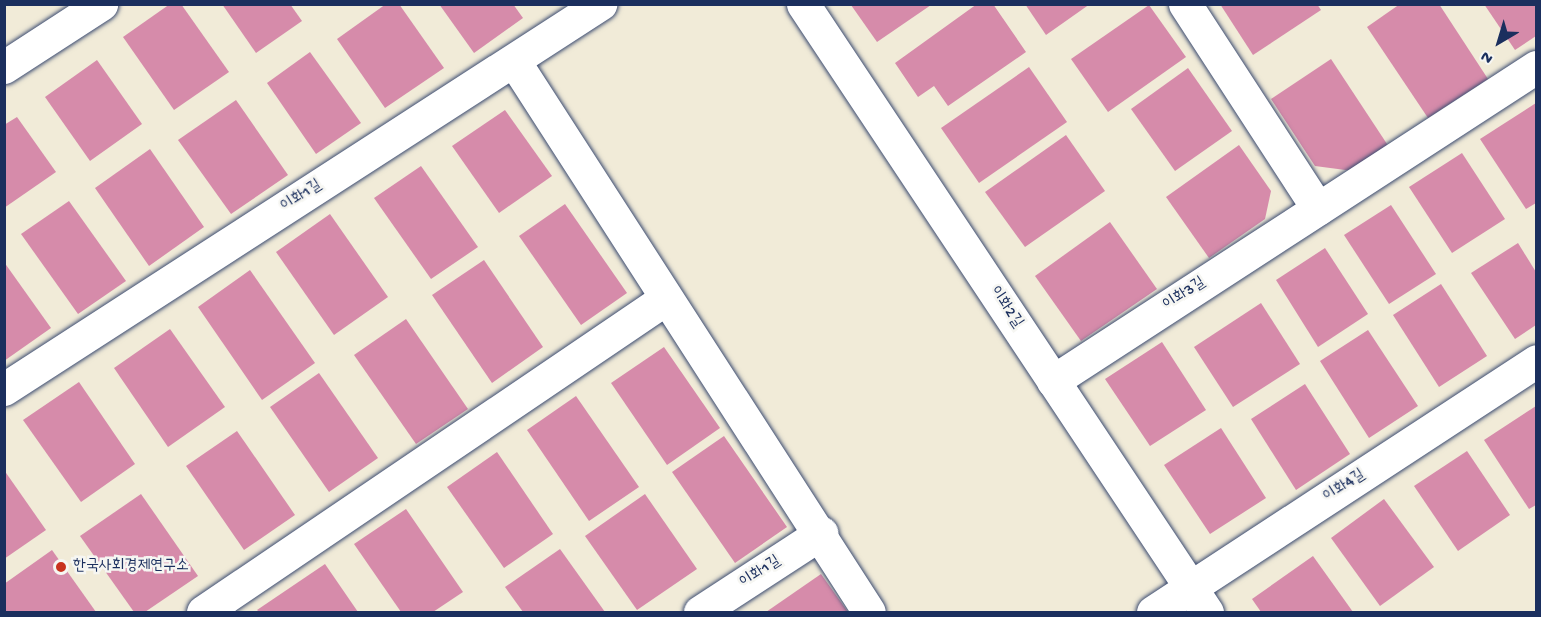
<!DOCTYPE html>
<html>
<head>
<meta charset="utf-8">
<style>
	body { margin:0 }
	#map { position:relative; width:1541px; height:617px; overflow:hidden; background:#f1ebd8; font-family:"Gochi Hand","Poor Story",sans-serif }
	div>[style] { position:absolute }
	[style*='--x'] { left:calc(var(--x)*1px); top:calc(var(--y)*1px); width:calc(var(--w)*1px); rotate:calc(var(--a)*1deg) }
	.building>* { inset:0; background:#d68baa }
	.roads { filter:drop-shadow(0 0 2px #3b4b70) drop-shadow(0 0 2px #3b4b70) }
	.street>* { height:33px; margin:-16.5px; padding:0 16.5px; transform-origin:16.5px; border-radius:16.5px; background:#fff }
	.dots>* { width:16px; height:16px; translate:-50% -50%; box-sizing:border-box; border:3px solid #f6f6f2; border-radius:50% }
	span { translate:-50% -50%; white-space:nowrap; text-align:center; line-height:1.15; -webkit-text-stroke:5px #f6f6f2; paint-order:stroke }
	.street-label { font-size:16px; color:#1b2f5e }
	.poi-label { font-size:16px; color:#1b2f5e }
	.left { translate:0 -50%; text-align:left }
	.frame { position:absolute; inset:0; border:6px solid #1b2f5e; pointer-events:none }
	.north { position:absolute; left:1469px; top:12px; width:60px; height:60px; -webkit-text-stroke:4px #f6f6f2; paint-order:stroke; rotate:218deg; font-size:16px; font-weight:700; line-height:24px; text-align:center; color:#1b2f5e }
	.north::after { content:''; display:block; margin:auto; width:21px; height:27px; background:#1b2f5e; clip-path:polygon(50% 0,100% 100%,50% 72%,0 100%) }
</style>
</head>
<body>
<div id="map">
	<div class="building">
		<i style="clip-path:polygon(170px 4px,181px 4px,229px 72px,174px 110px,123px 37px)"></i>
		<i style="clip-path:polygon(222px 4px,290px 4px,302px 21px,256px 53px)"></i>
		<i style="clip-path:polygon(386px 4px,399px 4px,444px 68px,385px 108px,337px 39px)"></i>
		<i style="clip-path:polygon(439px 4px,513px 4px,523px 18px,474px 53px)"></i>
		<i style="clip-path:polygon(977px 4px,993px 4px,1026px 52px,948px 106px,934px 86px,918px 97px,895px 63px)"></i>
		<i style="clip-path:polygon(1025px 4px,1090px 4px,1046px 35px)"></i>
		<i style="clip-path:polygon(1220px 4px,1317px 4px,1321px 10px,1253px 55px)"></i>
		<i style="clip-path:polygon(1400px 4px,1439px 4px,1488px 79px,1428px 118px,1367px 27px)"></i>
		<i style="clip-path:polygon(1484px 4px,1536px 4px,1536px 36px,1515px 50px)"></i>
		<i style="clip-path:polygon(851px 5px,931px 5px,877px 42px)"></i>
		<i style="clip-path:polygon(1149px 5px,1186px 57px,1108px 112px,1071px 59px)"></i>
		<i style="clip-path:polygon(310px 52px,361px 123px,316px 154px,267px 83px)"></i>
		<i style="clip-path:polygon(1331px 59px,1389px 147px,1353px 171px,1315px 166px,1271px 99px)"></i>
		<i style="clip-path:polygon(97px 60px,142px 124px,90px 161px,45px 97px)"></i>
		<i style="clip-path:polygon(1029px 67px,1067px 122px,979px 183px,941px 128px)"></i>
		<i style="clip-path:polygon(1188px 68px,1232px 131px,1175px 171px,1131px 109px)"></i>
		<i style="clip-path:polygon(236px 100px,288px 175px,231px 214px,178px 140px)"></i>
		<i style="clip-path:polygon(1536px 103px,1536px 203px,1526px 209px,1480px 139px)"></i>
		<i style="clip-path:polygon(505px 110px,552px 176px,499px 213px,452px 146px)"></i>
		<i style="clip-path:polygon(17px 117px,56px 172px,4px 208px,4px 125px)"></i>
		<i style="clip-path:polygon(1066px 135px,1105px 191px,1025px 247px,985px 192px)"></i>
		<i style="clip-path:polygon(1239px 145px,1271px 191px,1265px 219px,1209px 258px,1166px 197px)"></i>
		<i style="clip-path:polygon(150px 149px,204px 227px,149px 266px,95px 188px)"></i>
		<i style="clip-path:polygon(1462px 153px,1505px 219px,1452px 253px,1409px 187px)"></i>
		<i style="clip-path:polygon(421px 166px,478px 247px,431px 279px,374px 198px)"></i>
		<i style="clip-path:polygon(69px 201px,126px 281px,78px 314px,21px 234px)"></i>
		<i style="clip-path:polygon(565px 204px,627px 293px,581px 325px,519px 236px)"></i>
		<i style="clip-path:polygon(1391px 205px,1436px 274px,1389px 304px,1344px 235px)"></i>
		<i style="clip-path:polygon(330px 214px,388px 297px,334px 335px,276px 252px)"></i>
		<i style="clip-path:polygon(1110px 222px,1157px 289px,1081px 341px,1035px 276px)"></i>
		<i style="clip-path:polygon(1518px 243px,1536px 272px,1536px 325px,1515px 339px,1471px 273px)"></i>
		<i style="clip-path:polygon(1325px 248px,1368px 314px,1318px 347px,1276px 280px)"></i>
		<i style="clip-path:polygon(484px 260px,543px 347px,492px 383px,432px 295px)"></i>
		<i style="clip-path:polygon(4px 262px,51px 328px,4px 361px)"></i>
		<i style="clip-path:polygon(250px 270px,315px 363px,262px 400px,198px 307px)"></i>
		<i style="clip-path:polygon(1441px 284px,1487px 356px,1439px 387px,1393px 315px)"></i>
		<i style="clip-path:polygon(1261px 303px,1300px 364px,1233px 407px,1194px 347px)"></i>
		<i style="clip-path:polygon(406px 319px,468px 409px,416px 444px,354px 355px)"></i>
		<i style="clip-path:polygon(170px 329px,225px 407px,168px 447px,114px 368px)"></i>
		<i style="clip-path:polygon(1368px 330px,1418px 406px,1369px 438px,1320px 361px)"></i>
		<i style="clip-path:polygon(1162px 342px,1206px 410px,1150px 446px,1105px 379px)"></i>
		<i style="clip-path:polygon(664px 347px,720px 428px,667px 465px,611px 383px)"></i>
		<i style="clip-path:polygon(319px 373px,378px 458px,329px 492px,270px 407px)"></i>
		<i style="clip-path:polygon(79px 382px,135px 464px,81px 502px,23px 420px)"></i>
		<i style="clip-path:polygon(1305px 384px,1350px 454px,1296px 490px,1251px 419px)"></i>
		<i style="clip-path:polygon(576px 396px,639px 487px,589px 521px,527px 430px)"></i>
		<i style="clip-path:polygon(1536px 406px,1536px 505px,1529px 509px,1484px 440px)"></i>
		<i style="clip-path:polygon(1221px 428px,1266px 498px,1210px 534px,1164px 465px)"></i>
		<i style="clip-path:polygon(237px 431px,295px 515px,244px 550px,186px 466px)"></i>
		<i style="clip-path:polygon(724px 436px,787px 527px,735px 563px,672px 472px)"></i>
		<i style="clip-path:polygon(1467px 451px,1510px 515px,1458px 551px,1414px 486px)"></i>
		<i style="clip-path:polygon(497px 452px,553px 534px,504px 568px,447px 487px)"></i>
		<i style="clip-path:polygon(4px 470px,46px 530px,4px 559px)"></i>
		<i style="clip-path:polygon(141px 494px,198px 576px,145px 612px,134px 612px,80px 536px)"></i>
		<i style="clip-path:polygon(645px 494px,697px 569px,637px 610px,585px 536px)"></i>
		<i style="clip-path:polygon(1384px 499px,1434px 567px,1380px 606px,1331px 538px)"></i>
		<i style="clip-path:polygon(406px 509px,463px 592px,433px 612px,401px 612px,354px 544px)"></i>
		<i style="clip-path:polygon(560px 549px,605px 612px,523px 612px,505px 587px)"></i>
		<i style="clip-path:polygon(52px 550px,96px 612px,4px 612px,4px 584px)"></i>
		<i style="clip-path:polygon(1313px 556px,1353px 612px,1261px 612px,1252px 599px)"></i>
		<i style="clip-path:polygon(325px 564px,358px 612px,259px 612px,257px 610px)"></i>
		<i style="clip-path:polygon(821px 574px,848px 612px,766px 612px)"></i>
	</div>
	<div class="roads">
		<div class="street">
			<i style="--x:803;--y:4;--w:730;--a:56.4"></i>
			<i style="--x:1185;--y:4;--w:244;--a:57"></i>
			<i style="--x:514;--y:61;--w:655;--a:57.21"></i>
			<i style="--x:4;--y:67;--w:116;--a:-33"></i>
			<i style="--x:1053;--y:381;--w:576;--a:-33.03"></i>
			<i style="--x:4;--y:389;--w:710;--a:-32.86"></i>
			<i style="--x:203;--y:612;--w:558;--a:-34.12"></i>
			<i style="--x:700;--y:612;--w:145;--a:-33.1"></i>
			<i style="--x:1153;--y:612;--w:458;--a:-33.2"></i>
		</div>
	</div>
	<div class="dots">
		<i style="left:61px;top:567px;background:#c8321e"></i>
	</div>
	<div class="street-label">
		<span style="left:302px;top:197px;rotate:-33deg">이화1길</span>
		<span style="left:1185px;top:295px;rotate:-33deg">이화3길</span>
		<span style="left:1005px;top:308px;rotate:56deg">이화2길</span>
		<span style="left:1345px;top:487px;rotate:-33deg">이화4길</span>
		<span style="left:761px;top:573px;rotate:-33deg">이화1길</span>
	</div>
	<div class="poi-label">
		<span class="left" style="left:73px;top:567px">한국사회경제연구소</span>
	</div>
	<div class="frame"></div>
	<div class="north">N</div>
</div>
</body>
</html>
